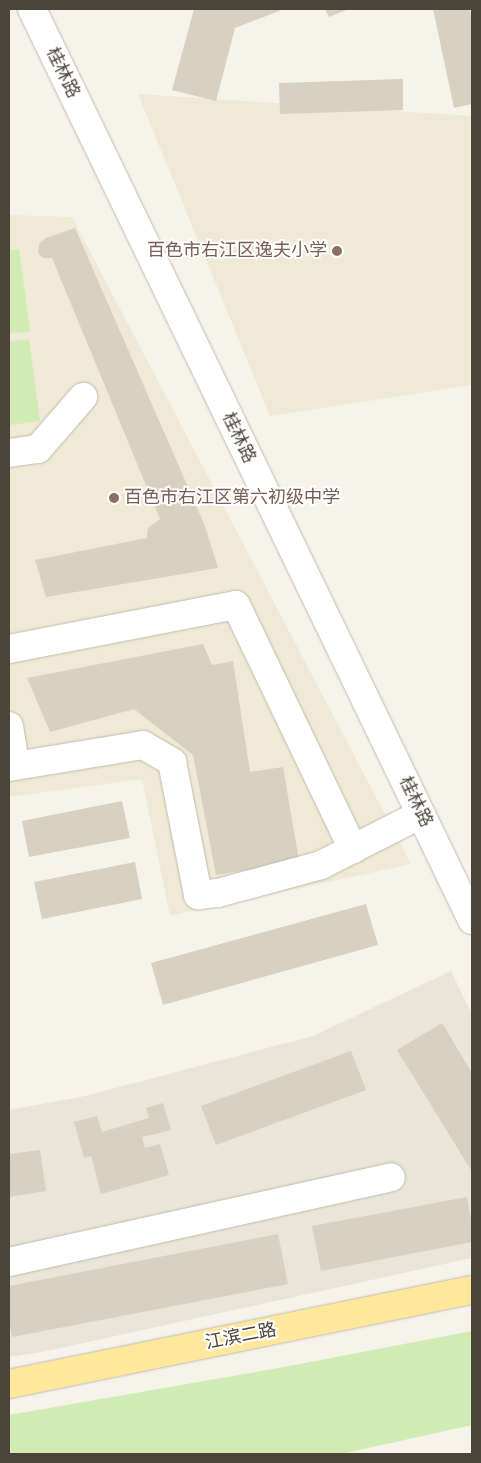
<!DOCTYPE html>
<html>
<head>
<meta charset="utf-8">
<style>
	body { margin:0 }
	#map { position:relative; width:481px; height:1463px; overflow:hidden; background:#f6f3eb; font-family:"Source Sans 3","Noto Sans SC",sans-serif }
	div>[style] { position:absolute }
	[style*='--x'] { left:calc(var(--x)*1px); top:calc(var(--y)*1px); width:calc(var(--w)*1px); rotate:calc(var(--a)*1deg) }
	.residential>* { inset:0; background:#eae5d9 }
	.education>* { inset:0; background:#efe9d5 }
	.green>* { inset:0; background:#d0ebb3 }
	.building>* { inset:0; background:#d8d0c0 }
	.roads { filter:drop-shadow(0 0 1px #c2bcad) drop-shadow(0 0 1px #c2bcad) }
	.minor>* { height:28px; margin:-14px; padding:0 14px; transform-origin:14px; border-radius:14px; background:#fff }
	.major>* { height:28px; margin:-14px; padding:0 14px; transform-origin:14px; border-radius:14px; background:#ffe79b }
	.dots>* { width:14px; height:14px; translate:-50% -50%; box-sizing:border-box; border:2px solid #fff; border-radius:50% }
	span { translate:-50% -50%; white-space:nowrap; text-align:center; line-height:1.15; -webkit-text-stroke:4px #fff; paint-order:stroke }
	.street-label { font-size:18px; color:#4b4438 }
	.education-label { font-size:18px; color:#785e54 }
	.right { translate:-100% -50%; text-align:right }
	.left { translate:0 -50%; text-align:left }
	.frame { position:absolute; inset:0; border:10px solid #4b4438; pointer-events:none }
</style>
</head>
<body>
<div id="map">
	<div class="residential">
		<i style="clip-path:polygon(451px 971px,472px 1014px,472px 1258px,42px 1352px,9px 1357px,9px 1110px,85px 1096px,313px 1036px)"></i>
	</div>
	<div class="education">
		<i style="clip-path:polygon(138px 94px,472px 116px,472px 385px,270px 416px)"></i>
		<i style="clip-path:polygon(9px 215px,72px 217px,411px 864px,170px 916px,142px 779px,9px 797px)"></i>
	</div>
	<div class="green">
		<i style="clip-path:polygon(19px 249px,30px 331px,9px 334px,9px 250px)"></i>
		<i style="clip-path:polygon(29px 339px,40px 421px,9px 425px,9px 342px)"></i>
		<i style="clip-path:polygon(472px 1331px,472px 1425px,341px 1454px,9px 1454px,9px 1415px,284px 1367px)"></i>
	</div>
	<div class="building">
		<i style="clip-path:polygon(194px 9px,284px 9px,235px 28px,216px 101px,172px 90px)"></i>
		<i style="clip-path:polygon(325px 9px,349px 9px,329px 17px)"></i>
		<i style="clip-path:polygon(433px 9px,470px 9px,472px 19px,472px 104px,454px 108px)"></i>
		<i style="clip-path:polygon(403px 79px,403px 110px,280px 114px,279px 83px)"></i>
		<i style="clip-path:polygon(75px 228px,205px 526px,218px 568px,46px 597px,35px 560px,147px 538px,148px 528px,160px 519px,52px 258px,43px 258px,38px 253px,39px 244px,46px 238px)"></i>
		<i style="clip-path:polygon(203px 644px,212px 665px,233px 661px,250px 772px,283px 767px,299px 861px,216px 875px,193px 755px,134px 709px,50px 732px,27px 678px)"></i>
		<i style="clip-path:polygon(122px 801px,130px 838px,29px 857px,22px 821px)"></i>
		<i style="clip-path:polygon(135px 862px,142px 899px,42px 919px,34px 882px)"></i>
		<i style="clip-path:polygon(366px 904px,378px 945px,163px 1005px,151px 963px)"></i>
		<i style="clip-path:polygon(442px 1023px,472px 1073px,471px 1170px,397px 1050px)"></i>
		<i style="clip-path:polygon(351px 1051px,366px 1090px,216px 1145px,201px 1106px)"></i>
		<i style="clip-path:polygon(163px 1103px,171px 1130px,142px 1137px,145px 1148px,160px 1144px,169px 1175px,101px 1194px,91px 1156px,84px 1158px,74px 1122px,97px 1116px,102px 1132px,149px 1118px,146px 1108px)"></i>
		<i style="clip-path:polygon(40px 1150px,46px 1191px,9px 1197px,9px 1154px)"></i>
		<i style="clip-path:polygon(467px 1197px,472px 1226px,472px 1242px,321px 1271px,312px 1226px)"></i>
		<i style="clip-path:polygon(278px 1234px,288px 1284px,12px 1337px,9px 1320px,9px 1286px)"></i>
	</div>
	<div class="roads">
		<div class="minor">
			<i style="--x:32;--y:9;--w:1012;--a:64.22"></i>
			<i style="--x:9;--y:453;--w:29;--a:-8"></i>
			<i style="--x:38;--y:449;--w:69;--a:-49.1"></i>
			<i style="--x:9;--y:649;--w:231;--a:-11"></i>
			<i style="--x:236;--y:605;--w:271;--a:64.4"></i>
			<i style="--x:9;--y:726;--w:39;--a:81"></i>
			<i style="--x:9;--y:767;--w:136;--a:-9.3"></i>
			<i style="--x:143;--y:745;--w:34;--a:30"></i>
			<i style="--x:172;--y:762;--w:136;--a:78.9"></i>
			<i style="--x:198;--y:895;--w:20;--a:-6"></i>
			<i style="--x:218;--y:893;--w:107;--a:-15.2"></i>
			<i style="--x:321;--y:865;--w:112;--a:-27"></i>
			<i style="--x:9;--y:1262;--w:391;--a:-12.5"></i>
		</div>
		<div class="major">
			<i style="--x:9;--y:1384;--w:472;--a:-11.5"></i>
		</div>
	</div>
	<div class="dots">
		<i style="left:337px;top:251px;background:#8d6e63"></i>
		<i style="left:114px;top:498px;background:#8d6e63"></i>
	</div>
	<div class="street-label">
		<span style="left:62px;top:73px;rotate:64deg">桂林路</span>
		<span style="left:238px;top:438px;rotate:64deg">桂林路</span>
		<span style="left:415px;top:802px;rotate:64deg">桂林路</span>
		<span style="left:241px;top:1337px;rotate:-11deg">江滨二路</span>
	</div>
	<div class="education-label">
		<span class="right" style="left:327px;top:251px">百色市右江区逸夫小学</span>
		<span class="left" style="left:124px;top:498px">百色市右江区第六初级中学</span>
	</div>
	<div class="frame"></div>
</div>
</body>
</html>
